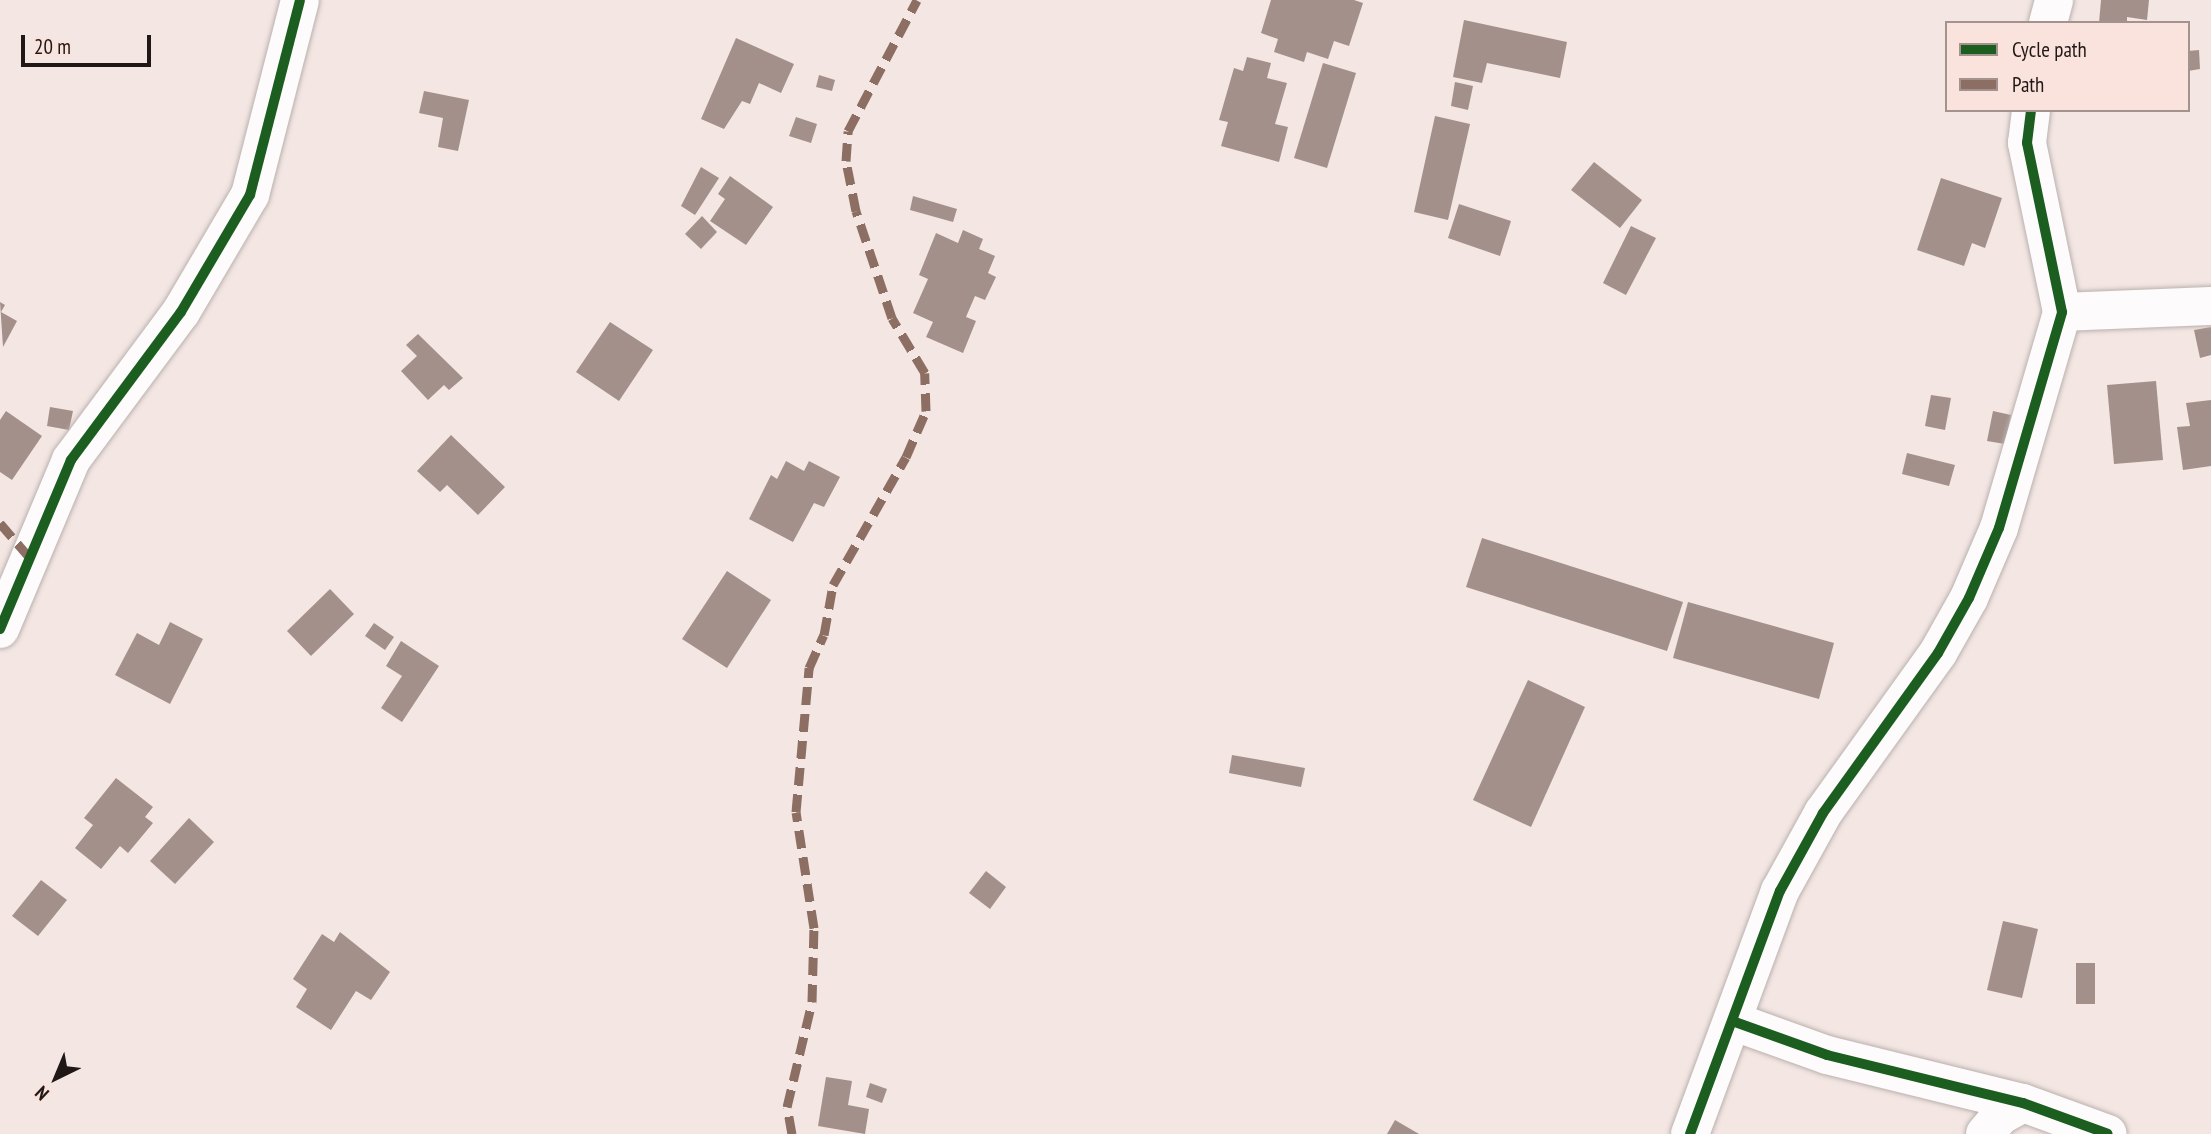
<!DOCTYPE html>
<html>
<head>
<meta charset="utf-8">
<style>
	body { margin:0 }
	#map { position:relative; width:2211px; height:1134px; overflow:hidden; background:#f3e6e3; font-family:"PT Sans Narrow",sans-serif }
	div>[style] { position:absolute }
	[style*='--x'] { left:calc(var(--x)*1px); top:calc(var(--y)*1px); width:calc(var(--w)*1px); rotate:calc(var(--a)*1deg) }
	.building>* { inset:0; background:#a4908a }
	.roads { filter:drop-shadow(0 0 2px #bab1ae) drop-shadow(0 0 2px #bab1ae) }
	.minor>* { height:38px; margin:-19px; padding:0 19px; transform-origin:19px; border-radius:19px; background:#fdfbfb }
	.quiet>* { height:9px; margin-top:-4.5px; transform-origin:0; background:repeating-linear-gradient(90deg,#8d6e63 0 18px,transparent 0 27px) }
	.cycleway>* { height:10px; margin:-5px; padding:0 5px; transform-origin:5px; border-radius:5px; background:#1b5e20 }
	span { translate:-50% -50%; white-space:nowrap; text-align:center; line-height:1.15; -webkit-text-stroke:7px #fae3dc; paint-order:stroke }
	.legend { position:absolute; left:1945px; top:21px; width:245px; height:91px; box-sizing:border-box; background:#fae3dc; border:2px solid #a3928d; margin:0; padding:9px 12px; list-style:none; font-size:21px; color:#201816 }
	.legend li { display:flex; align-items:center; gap:14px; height:35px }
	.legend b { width:35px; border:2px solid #a3928d }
	.north { position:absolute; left:21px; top:1043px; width:70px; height:70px; -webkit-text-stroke:5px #fae3dc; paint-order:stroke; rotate:223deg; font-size:19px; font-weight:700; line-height:28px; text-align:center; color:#201816 }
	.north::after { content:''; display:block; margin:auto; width:24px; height:32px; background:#201816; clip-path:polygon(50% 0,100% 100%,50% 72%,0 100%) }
	.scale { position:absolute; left:21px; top:35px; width:130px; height:32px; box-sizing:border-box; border:4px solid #201816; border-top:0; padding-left:9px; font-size:21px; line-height:24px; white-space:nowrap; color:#201816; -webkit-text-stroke:5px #fae3dc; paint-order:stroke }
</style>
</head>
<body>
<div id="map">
	<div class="building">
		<i style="clip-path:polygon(1271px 0,1354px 0,1363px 3px,1349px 46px,1334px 41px,1328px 59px,1307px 52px,1304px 62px,1274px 52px,1278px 39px,1261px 33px)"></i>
		<i style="clip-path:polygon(2101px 0,2149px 0,2147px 20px,2127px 17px,2127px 23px,2099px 23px)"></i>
		<i style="clip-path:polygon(1464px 20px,1567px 42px,1560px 78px,1487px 63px,1482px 83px,1453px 77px)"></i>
		<i style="clip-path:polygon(736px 38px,794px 64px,781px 93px,759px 83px,750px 104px,742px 101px,724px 129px,701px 119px)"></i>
		<i style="clip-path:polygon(2199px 50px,2200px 69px,2188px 71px,2188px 51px)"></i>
		<i style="clip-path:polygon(1247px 57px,1271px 63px,1267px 78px,1287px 83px,1275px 124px,1288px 127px,1279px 162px,1221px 146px,1228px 122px,1219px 120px,1234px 68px,1243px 71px)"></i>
		<i style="clip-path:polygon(1323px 63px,1356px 73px,1327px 168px,1294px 158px)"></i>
		<i style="clip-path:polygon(819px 75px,835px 80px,832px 91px,816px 87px)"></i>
		<i style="clip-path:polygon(1455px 82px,1473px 86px,1468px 110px,1451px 106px)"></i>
		<i style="clip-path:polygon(424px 91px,469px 100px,458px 151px,438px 147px,443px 118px,419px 113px)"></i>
		<i style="clip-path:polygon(1435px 116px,1470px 124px,1448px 220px,1414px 212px)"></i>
		<i style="clip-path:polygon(796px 117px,817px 124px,811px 143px,789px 136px)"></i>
		<i style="clip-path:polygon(1594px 162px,1642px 200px,1620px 228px,1571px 190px)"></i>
		<i style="clip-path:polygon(701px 167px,719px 178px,695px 215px,681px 206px)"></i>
		<i style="clip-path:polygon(730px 176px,773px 207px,746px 245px,710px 221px,725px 199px,718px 194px)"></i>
		<i style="clip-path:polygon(1941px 178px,2002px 198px,1985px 248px,1972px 243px,1964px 266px,1917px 250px)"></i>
		<i style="clip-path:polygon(913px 196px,957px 209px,953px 222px,910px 210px)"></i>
		<i style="clip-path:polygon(1459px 204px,1511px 221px,1500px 256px,1448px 238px)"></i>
		<i style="clip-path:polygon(702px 216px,717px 232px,701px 249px,685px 234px)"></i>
		<i style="clip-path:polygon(1631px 226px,1656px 238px,1626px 295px,1603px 283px)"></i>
		<i style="clip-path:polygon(963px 230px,983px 239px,979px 249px,995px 256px,988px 273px,996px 277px,985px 300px,975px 296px,966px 317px,976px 321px,963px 353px,926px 337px,933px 322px,913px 313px,928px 279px,919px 275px,936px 233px,958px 243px)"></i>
		<i style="clip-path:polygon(0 302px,5px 305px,1px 312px,17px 321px,3px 347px)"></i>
		<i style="clip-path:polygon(610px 322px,653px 350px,619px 401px,576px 372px)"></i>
		<i style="clip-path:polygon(2211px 327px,2211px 355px,2200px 358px,2194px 330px)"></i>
		<i style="clip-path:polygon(418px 334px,463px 378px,449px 390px,444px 385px,428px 400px,401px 371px,417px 356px,406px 345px)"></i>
		<i style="clip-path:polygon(2156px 381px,2163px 460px,2114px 464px,2107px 385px)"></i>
		<i style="clip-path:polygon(1931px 395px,1951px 398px,1945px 430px,1925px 426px)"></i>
		<i style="clip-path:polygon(2211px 400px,2211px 466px,2183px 470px,2177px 427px,2190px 426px,2186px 403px)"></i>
		<i style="clip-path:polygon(50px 407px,73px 411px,69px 430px,47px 426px)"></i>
		<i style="clip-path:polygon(6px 411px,42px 436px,12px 480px,0 472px,0 420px)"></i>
		<i style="clip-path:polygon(1993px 411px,2011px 415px,2005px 444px,1987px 441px)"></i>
		<i style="clip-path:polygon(451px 435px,505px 487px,478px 515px,447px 485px,440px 492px,417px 471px)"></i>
		<i style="clip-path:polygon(1907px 453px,1955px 465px,1949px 486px,1902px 474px)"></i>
		<i style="clip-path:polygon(786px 461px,804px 471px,809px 461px,840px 477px,824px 507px,814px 503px,793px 542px,749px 519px,771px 475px,777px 479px)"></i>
		<i style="clip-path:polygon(1482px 538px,1683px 602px,1667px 651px,1466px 587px)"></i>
		<i style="clip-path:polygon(727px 571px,771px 600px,727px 668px,682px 639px)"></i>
		<i style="clip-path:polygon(330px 589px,354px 614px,311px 656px,287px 631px)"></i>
		<i style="clip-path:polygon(1688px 602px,1834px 643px,1819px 699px,1673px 658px)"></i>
		<i style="clip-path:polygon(170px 622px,203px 639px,170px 704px,115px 675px,137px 633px,159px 645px)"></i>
		<i style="clip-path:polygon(374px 623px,394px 637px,385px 650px,365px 636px)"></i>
		<i style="clip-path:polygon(401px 641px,439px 666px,402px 722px,381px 708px,402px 676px,386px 666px)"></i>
		<i style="clip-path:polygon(1528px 680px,1585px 707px,1531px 827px,1473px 800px)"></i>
		<i style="clip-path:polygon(1232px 755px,1305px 768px,1301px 787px,1229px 773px)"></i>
		<i style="clip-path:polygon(116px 778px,153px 807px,145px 817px,153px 823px,128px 853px,120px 846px,101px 869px,75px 848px,93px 825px,84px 818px)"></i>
		<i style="clip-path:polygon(189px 818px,214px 842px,175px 884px,150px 861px)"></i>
		<i style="clip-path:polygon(986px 871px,1006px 887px,990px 909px,969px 893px)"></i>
		<i style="clip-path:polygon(41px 880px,67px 900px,38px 936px,12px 916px)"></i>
		<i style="clip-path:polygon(2003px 921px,2038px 929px,2022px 998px,1987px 990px)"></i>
		<i style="clip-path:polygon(340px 932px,390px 972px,371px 1000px,356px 991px,331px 1030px,296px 1007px,307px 989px,293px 979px,322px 934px,334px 942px)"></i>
		<i style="clip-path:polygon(2076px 963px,2095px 963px,2095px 1004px,2076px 1004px)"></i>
		<i style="clip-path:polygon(826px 1077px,852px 1081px,848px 1105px,869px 1109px,865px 1134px,818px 1126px)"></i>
		<i style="clip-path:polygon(870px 1083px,887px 1089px,882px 1103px,866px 1097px)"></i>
		<i style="clip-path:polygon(1395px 1120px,1419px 1134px,1387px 1134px)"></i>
	</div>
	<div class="roads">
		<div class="minor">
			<i style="--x:2048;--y:23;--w:24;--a:-75"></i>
			<i style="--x:2062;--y:312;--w:149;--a:-2.3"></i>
			<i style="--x:0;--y:629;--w:183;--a:-67.2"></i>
			<i style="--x:71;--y:460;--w:184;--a:-53.4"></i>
			<i style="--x:181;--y:312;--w:136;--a:-59.5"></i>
			<i style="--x:250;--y:195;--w:201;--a:-75.6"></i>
			<i style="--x:1735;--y:1022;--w:98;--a:19.7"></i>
			<i style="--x:1827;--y:1055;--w:202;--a:13.8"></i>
			<i style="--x:2023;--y:1103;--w:90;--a:20"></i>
			<i style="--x:1690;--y:1134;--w:259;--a:-69.7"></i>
			<i style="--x:1780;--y:891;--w:89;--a:-61.1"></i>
			<i style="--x:1823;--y:813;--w:197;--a:-54.3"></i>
			<i style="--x:1938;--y:653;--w:63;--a:-60.6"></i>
			<i style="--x:1969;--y:598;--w:76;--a:-66.8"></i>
			<i style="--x:1999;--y:528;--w:225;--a:-73.7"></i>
			<i style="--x:2062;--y:312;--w:173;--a:-101.7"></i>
			<i style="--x:2027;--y:143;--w:33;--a:-83"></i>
			<i style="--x:1985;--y:1134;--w:23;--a:-50"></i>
			<i style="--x:2000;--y:1116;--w:26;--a:-29"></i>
		</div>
	</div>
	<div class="quiet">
		<i style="--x:0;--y:523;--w:46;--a:49.4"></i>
		<i style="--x:792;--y:1134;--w:27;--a:-100"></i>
		<i style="--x:787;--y:1107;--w:108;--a:-76.6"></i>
		<i style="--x:812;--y:1002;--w:74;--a:-88.5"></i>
		<i style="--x:814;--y:928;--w:117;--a:-98.8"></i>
		<i style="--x:796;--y:812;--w:145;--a:-84.8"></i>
		<i style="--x:809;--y:668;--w:36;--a:-66"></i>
		<i style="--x:824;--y:635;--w:51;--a:-79.8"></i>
		<i style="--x:833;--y:585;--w:147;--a:-60.3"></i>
		<i style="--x:906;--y:457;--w:50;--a:-66.5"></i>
		<i style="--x:926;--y:411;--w:38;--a:-92"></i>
		<i style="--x:925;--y:373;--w:64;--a:-121"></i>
		<i style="--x:892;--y:318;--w:113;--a:-108.6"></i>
		<i style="--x:856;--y:211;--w:51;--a:-101.3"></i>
		<i style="--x:846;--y:161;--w:30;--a:-86"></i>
		<i style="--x:848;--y:131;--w:148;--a:-62.2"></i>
	</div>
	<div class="cycleway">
		<i style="--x:0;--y:629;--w:183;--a:-67.2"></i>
		<i style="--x:71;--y:460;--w:184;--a:-53.4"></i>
		<i style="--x:181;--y:312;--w:136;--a:-59.5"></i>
		<i style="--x:250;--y:195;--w:201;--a:-75.6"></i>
		<i style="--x:1735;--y:1022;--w:98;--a:19.7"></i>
		<i style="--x:1827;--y:1055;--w:202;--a:13.8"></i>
		<i style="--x:2023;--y:1103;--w:90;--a:20"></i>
		<i style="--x:1690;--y:1134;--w:259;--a:-69.7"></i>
		<i style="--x:1780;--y:891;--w:89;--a:-61.1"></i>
		<i style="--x:1823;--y:813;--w:197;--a:-54.3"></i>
		<i style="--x:1938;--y:653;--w:63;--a:-60.6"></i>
		<i style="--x:1969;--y:598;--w:76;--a:-66.8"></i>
		<i style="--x:1999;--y:528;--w:225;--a:-73.7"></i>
		<i style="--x:2062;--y:312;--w:173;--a:-101.7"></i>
		<i style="--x:2027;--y:143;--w:33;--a:-83"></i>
	</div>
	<ul class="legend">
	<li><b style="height:9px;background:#1b5e20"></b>Cycle path</li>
	<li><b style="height:9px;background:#8d6e63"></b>Path</li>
	</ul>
	<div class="north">N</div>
	<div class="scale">20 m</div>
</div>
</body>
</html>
